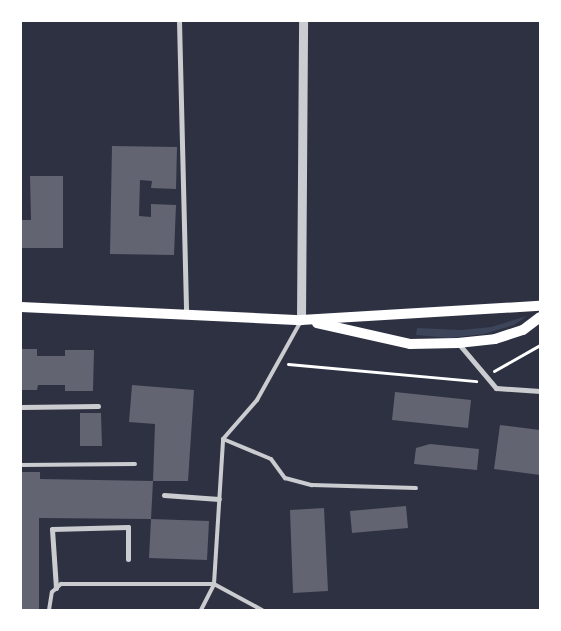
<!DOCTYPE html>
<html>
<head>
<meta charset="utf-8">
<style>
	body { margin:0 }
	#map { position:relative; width:561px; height:631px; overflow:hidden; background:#2d3142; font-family:"Exo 2",sans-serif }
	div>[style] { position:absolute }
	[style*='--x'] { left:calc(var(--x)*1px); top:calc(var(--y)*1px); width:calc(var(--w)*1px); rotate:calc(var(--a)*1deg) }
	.green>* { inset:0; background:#3c4559 }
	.building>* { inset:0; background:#626471 }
	.path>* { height:3px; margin:-1.5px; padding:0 1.5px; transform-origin:1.5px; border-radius:1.5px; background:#fff }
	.service>* { height:4px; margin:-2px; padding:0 2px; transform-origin:2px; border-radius:2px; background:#caccd0 }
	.minor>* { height:5px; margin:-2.5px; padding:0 2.5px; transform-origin:2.5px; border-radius:2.5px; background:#caccd0 }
	.tertiary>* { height:9px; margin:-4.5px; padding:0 4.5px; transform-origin:4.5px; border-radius:4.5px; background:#caccd0 }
	.secondary>* { height:10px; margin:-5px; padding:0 5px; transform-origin:5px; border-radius:5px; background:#fff }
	span { translate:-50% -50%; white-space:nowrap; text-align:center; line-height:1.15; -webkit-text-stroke:5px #fff; paint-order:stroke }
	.frame { position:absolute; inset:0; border:22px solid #fff; pointer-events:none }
</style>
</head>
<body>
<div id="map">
	<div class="green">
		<i style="clip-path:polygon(527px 316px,514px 325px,484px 334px,449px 338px,416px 335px,417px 328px,462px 330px,491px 327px)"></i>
	</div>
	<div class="building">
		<i style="clip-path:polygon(112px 146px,177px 147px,176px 189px,151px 188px,152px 181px,140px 180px,139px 216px,151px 217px,151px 204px,176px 205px,174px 255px,110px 254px)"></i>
		<i style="clip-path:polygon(30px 176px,63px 176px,63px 248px,21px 248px,21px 220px,31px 220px)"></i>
		<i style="clip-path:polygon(21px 349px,37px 349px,37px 356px,65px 356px,65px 350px,94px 350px,93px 391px,65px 391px,65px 385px,38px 385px,37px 390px,21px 390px)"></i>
		<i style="clip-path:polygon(132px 385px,194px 390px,188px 481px,153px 481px,155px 424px,129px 422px)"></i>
		<i style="clip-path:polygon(395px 392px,471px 400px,468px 428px,392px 420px)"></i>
		<i style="clip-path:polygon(80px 413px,101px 413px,102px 446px,80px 446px)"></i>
		<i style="clip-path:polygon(500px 425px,540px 430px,540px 475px,494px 469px)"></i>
		<i style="clip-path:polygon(430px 444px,479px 449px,477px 470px,414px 464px,416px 448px)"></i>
		<i style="clip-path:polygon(21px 472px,40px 472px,40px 479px,153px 481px,151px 519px,39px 518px,39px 610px,21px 610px)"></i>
		<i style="clip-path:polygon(406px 506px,408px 528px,352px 533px,350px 511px)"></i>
		<i style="clip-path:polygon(324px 508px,328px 591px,293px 593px,290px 510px)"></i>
		<i style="clip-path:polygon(151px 519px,209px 521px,207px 560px,149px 558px)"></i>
	</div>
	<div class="path">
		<i style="--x:288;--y:364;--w:189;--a:5.2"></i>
		<i style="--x:494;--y:371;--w:53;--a:-29.5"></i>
	</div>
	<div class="service">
		<i style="--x:223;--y:439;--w:52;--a:22.6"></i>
		<i style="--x:271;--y:459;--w:24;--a:54"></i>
		<i style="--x:285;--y:478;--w:28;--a:15"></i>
		<i style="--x:312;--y:485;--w:104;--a:1.7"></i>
		<i style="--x:21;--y:465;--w:114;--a:-0.5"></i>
		<i style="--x:49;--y:610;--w:18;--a:-81"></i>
		<i style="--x:52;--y:592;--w:12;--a:-42"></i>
		<i style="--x:61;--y:584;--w:153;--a:0"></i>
		<i style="--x:214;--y:584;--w:145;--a:-86.4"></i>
		<i style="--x:223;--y:439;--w:52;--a:-48.9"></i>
		<i style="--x:257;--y:400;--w:90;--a:-60.9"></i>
		<i style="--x:201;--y:610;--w:29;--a:-63"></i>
		<i style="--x:214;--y:584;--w:55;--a:28.4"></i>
	</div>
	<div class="minor">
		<i style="--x:179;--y:21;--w:295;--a:88.6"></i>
		<i style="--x:458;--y:343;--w:59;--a:49.8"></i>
		<i style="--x:496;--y:388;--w:44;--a:3.9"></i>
		<i style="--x:21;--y:407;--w:77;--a:-0.7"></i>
		<i style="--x:164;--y:495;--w:55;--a:4.2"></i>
		<i style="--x:56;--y:588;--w:59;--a:-93.9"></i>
		<i style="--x:52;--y:529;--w:76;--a:-1.5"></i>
		<i style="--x:128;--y:527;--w:32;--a:90"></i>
	</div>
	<div class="tertiary">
		<i style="--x:301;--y:320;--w:299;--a:-89.6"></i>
	</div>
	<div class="secondary">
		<i style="--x:21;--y:307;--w:280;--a:2.7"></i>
		<i style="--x:301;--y:320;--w:239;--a:-3.4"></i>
		<i style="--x:317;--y:323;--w:95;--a:12.7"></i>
		<i style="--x:410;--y:344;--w:48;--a:-1.2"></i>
		<i style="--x:458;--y:343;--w:37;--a:-6"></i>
		<i style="--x:495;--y:339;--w:29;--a:-18"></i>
		<i style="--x:523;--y:330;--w:21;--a:-37"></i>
	</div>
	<div class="frame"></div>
</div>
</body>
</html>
